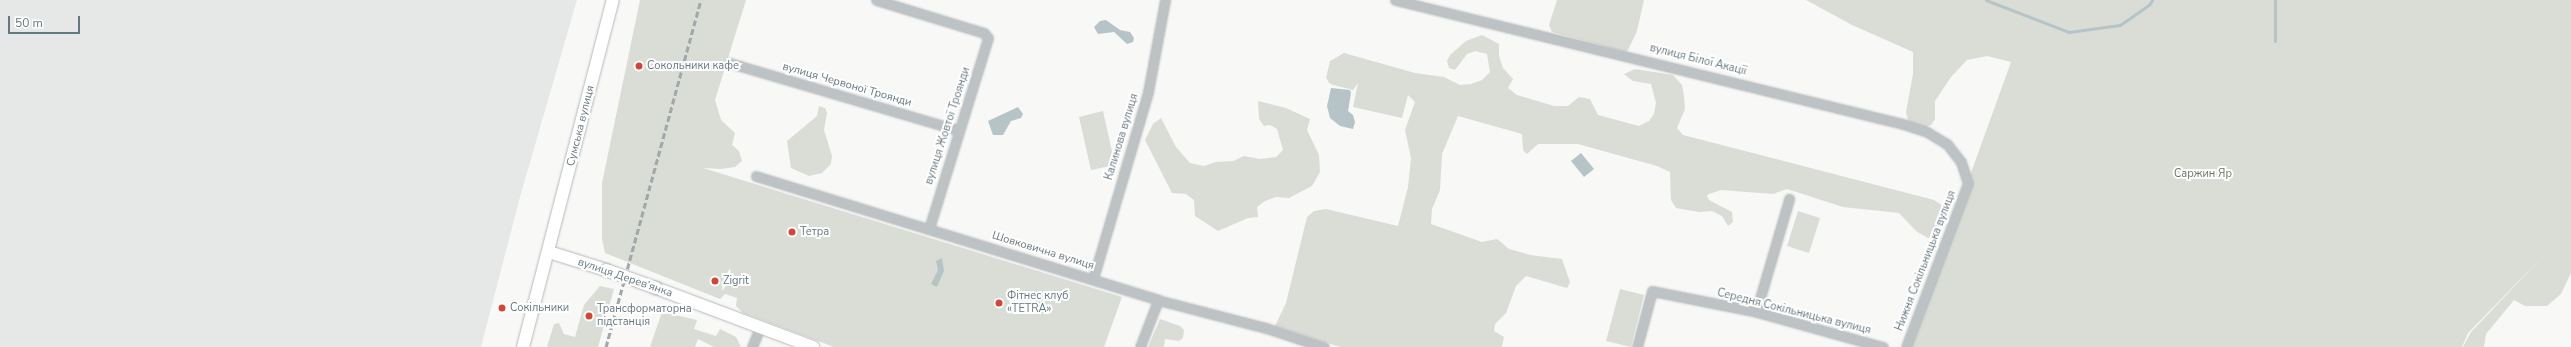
<!DOCTYPE html>
<html>
<head>
<meta charset="utf-8">
<style>
	body { margin:0 }
	#map { position:relative; width:2571px; height:347px; overflow:hidden; background:#f8f8f6; font-family:"Nunito Sans",sans-serif }
	div>[style] { position:absolute }
	[style*='--x'] { left:calc(var(--x)*1px); top:calc(var(--y)*1px); width:calc(var(--w)*1px); rotate:calc(var(--a)*1deg) }
	.built>* { inset:0; background:#e6e8e7 }
	.green>* { inset:0; background:#d9ddd5 }
	.water>* { inset:0; background:#b7c4c7 }
	.stream>* { height:3px; margin:-1.5px; padding:0 1.5px; transform-origin:1.5px; border-radius:1.5px; background:#b7c4c7 }
	.roads { filter:drop-shadow(0 0 1px #b4b9bc) drop-shadow(0 0 1px #b4b9bc) }
	.minor>* { height:9px; margin:-4.5px; padding:0 4.5px; transform-origin:4.5px; border-radius:4.5px; background:#bdc3c5 }
	.major>* { height:12px; margin:-6px; padding:0 6px; transform-origin:6px; border-radius:6px; background:#fff }
	.rail>* { height:3px; margin-top:-1.5px; transform-origin:0; background:repeating-linear-gradient(90deg,#a0a8ac 0 6px,transparent 0 9px) }
	.bridges { filter:drop-shadow(0 0 1px #b4b9bc) drop-shadow(0 0 1px #b4b9bc) }
	.major-bridge>* { height:12px; margin:-6px; padding:0 6px; transform-origin:6px; border-radius:6px; background:#fff }
	.dots>* { width:11px; height:11px; translate:-50% -50%; box-sizing:border-box; border:2px solid #fff; border-radius:50% }
	span { translate:-50% -50%; white-space:nowrap; text-align:center; line-height:1.15; -webkit-text-stroke:4px #fff; paint-order:stroke }
	.street-label { font-size:11px; color:#66787f }
	.poi-label { font-size:11px; color:#66787f }
	.left { translate:0 -50%; text-align:left }
	.park-label { font-size:11px; color:#6a7764 }
	.scale { position:absolute; left:8px; top:16px; width:72px; height:18px; box-sizing:border-box; border:2px solid #66787f; border-top:0; padding-left:5px; font-size:12px; line-height:14px; white-space:nowrap; color:#66787f; -webkit-text-stroke:3px #fff; paint-order:stroke }
</style>
</head>
<body>
<div id="map">
	<div class="built">
		<i style="clip-path:polygon(0 0,577px 0,520px 197px,481px 347px,0 347px)"></i>
	</div>
	<div class="green">
		<i style="clip-path:polygon(640px 0,746px 0,715px 100px,721px 120px,735px 133px,732px 145px,739px 151px,742px 161px,735px 167px,721px 169px,703px 168px,1122px 297px,1104px 347px,834px 347px,743px 313px,736px 306px,737px 298px,725px 294px,720px 299px,605px 253px,602px 239px,602px 183px)"></i>
		<i style="clip-path:polygon(1557px 0,1644px 0,1637px 31px,1627px 52px,1552px 32px,1549px 25px)"></i>
		<i style="clip-path:polygon(1806px 0,2571px 0,2571px 273px,2561px 294px,2547px 306px,2525px 306px,2514px 300px,2486px 334px,2484px 347px,2463px 347px,2471px 332px,2548px 251px,2468px 333px,2462px 347px,1908px 347px,2011px 62px,1987px 56px,1967px 60px,1951px 77px,1935px 101px,1935px 119px,1931px 125px,1924px 128px,1916px 126px,1908px 120px,1906px 112px,1913px 74px,1913px 52px,1852px 25px)"></i>
		<i style="clip-path:polygon(1482px 35px,1499px 44px,1499px 56px,1503px 68px,1513px 79px,1508px 88px,1517px 95px,1554px 106px,1568px 106px,1579px 97px,1590px 99px,1598px 115px,1639px 126px,1649px 121px,1654px 114px,1656px 103px,1651px 84px,1633px 81px,1624px 74px,1635px 69px,1673px 75px,1682px 85px,1684px 96px,1685px 109px,1677px 128px,1683px 135px,1934px 200px,1946px 208px,1942px 221px,1935px 237px,1928px 238px,1916px 231px,1899px 213px,1843px 207px,1787px 189px,1773px 194px,1721px 190px,1709px 194px,1707px 196px,1709px 200px,1732px 212px,1733px 222px,1728px 226px,1722px 216px,1712px 211px,1699px 212px,1676px 208px,1671px 200px,1670px 172px,1657px 166px,1578px 144px,1538px 144px,1527px 154px,1523px 150px,1522px 134px,1458px 116px,1442px 154px,1440px 190px,1432px 209px,1431px 224px,1482px 242px,1497px 239px,1509px 249px,1530px 255px,1562px 259px,1570px 282px,1567px 288px,1526px 276px,1516px 286px,1506px 313px,1495px 324px,1494px 331px,1504px 337px,1502px 347px,1340px 347px,1275px 326px,1286px 303px,1307px 217px,1314px 211px,1326px 209px,1398px 226px,1408px 187px,1411px 158px,1405px 130px,1415px 102px,1408px 95px,1402px 118px,1353px 107px,1358px 83px,1353px 90px,1330px 84px,1326px 78px,1330px 61px,1344px 53px,1415px 73px,1444px 77px,1460px 85px,1471px 84px,1482px 80px,1490px 72px,1487px 54px,1475px 51px,1467px 54px,1455px 70px,1449px 68px,1447px 61px,1450px 55px,1466px 41px)"></i>
		<i style="clip-path:polygon(1258px 101px,1286px 108px,1310px 119px,1307px 130px,1319px 155px,1320px 172px,1312px 186px,1289px 198px,1276px 197px,1265px 201px,1257px 207px,1258px 217px,1248px 218px,1218px 231px,1195px 216px,1194px 200px,1186px 194px,1172px 193px,1145px 140px,1153px 124px,1161px 118px,1176px 147px,1190px 163px,1204px 166px,1216px 162px,1233px 161px,1244px 156px,1260px 159px,1276px 157px,1283px 150px,1277px 129px,1270px 125px,1264px 126px,1259px 119px)"></i>
		<i style="clip-path:polygon(819px 106px,825px 108px,827px 113px,824px 130px,832px 156px,831px 164px,822px 173px,809px 176px,791px 168px,787px 141px,817px 116px)"></i>
		<i style="clip-path:polygon(1103px 111px,1115px 165px,1091px 170px,1079px 117px)"></i>
		<i style="clip-path:polygon(1798px 211px,1820px 218px,1809px 253px,1787px 246px)"></i>
		<i style="clip-path:polygon(600px 286px,614px 289px,598px 347px,547px 347px,554px 324px,559px 323px,564px 334px,575px 337px,584px 305px)"></i>
		<i style="clip-path:polygon(1620px 289px,1644px 295px,1631px 347px,1606px 341px)"></i>
		<i style="clip-path:polygon(662px 312px,697px 320px,694px 329px,716px 336px,720px 329px,736px 337px,741px 347px,714px 347px,698px 339px,695px 347px,650px 347px)"></i>
		<i style="clip-path:polygon(1160px 319px,1180px 326px,1184px 330px,1183px 338px,1179px 341px,1165px 339px,1164px 347px,1148px 347px)"></i>
	</div>
	<div class="water">
		<i style="clip-path:polygon(1106px 20px,1120px 30px,1130px 32px,1134px 38px,1133px 42px,1127px 44px,1114px 32px,1098px 34px,1094px 27px,1100px 21px)"></i>
		<i style="clip-path:polygon(1331px 88px,1350px 90px,1351px 93px,1348px 111px,1353px 115px,1355px 122px,1353px 129px,1340px 126px,1330px 118px,1327px 106px)"></i>
		<i style="clip-path:polygon(1018px 107px,1023px 114px,1021px 118px,1011px 121px,1003px 135px,993px 135px,988px 121px)"></i>
		<i style="clip-path:polygon(1581px 153px,1594px 169px,1584px 177px,1571px 161px)"></i>
		<i style="clip-path:polygon(942px 258px,944px 271px,937px 287px,931px 284px,938px 270px,936px 261px)"></i>
	</div>
	<div class="stream">
		<i style="--x:1986;--y:0;--w:89;--a:21.1"></i>
		<i style="--x:2069;--y:32;--w:51;--a:-7.8"></i>
		<i style="--x:2120;--y:25;--w:35;--a:-35"></i>
		<i style="--x:2149;--y:5;--w:6;--a:-59"></i>
		<i style="--x:2275;--y:0;--w:41;--a:90"></i>
	</div>
	<div class="roads">
		<div class="minor">
			<i style="--x:876;--y:0;--w:113;--a:17"></i>
			<i style="--x:984;--y:33;--w:6;--a:51"></i>
			<i style="--x:988;--y:38;--w:200;--a:107.2"></i>
			<i style="--x:1395;--y:0;--w:523;--a:13.72"></i>
			<i style="--x:1903;--y:124;--w:25;--a:18"></i>
			<i style="--x:1927;--y:132;--w:23;--a:31"></i>
			<i style="--x:1947;--y:144;--w:23;--a:52"></i>
			<i style="--x:1961;--y:162;--w:22;--a:72"></i>
			<i style="--x:1968;--y:183;--w:175;--a:110.7"></i>
			<i style="--x:730;--y:63;--w:238;--a:16.4"></i>
			<i style="--x:756;--y:176;--w:421;--a:17.1"></i>
			<i style="--x:1158;--y:300;--w:112;--a:14.5"></i>
			<i style="--x:1266;--y:328;--w:61;--a:18.1"></i>
			<i style="--x:1093;--y:279;--w:195;--a:-73.6"></i>
			<i style="--x:1148;--y:92;--w:94;--a:-79.5"></i>
			<i style="--x:1756;--y:312;--w:118;--a:-73.7"></i>
			<i style="--x:752;--y:347;--w:22;--a:-68"></i>
			<i style="--x:1140;--y:347;--w:50;--a:-69"></i>
			<i style="--x:1637;--y:347;--w:58;--a:-75"></i>
			<i style="--x:1652;--y:291;--w:103;--a:11.2"></i>
			<i style="--x:1753;--y:311;--w:135;--a:15.5"></i>
		</div>
		<div class="major">
			<i style="--x:549;--y:252;--w:60;--a:17.5"></i>
			<i style="--x:656;--y:288;--w:168;--a:20.6"></i>
			<i style="--x:523;--y:347;--w:358;--a:-75.5"></i>
		</div>
	</div>
	<div class="rail">
		<i style="--x:606;--y:347;--w:360;--a:-74.7"></i>
	</div>
	<div class="bridges">
		<div class="major-bridge">
			<i style="--x:606;--y:270;--w:53;--a:19.8"></i>
		</div>
	</div>
	<div class="dots">
		<i style="left:639px;top:66px;background:#d64438"></i>
		<i style="left:792px;top:232px;background:#d64438"></i>
		<i style="left:715px;top:281px;background:#d64438"></i>
		<i style="left:999px;top:303px;background:#d64438"></i>
		<i style="left:502px;top:308px;background:#d64438"></i>
		<i style="left:589px;top:316px;background:#d64438"></i>
	</div>
	<div class="street-label">
		<span style="left:1698px;top:60px;rotate:14deg">вулиця Білої Акації</span>
		<span style="left:847px;top:85px;rotate:16deg">вулиця Червоної Троянди</span>
		<span style="left:581px;top:126px;rotate:-76deg">Сумська вулиця</span>
		<span style="left:948px;top:126px;rotate:-72deg">вулиця Жовтої Троянди</span>
		<span style="left:1122px;top:137px;rotate:-73deg">Калинова вулиця</span>
		<span style="left:1043px;top:251px;rotate:17deg">Шовковична вулиця</span>
		<span style="left:1926px;top:261px;rotate:-69deg">Нижня Сокільницька вулиця</span>
		<span style="left:625px;top:278px;rotate:19deg">вулиця Дерев’янка</span>
		<span style="left:1794px;top:312px;rotate:14deg">Середня Сокільницька вулиця</span>
	</div>
	<div class="poi-label">
		<span class="left" style="left:647px;top:66px">Сокольники кафе</span>
		<span class="left" style="left:800px;top:232px">Тетра</span>
		<span class="left" style="left:723px;top:281px">Zigrit</span>
		<span class="left" style="left:1007px;top:303px">Фітнес клуб<br>«TETRA»</span>
		<span class="left" style="left:510px;top:308px">Сокільники</span>
		<span class="left" style="left:597px;top:316px">Трансформаторна<br>підстанція</span>
	</div>
	<div class="park-label">
		<span style="left:2203px;top:174px">Саржин Яр</span>
	</div>
	<div class="scale">50 m</div>
</div>
</body>
</html>
